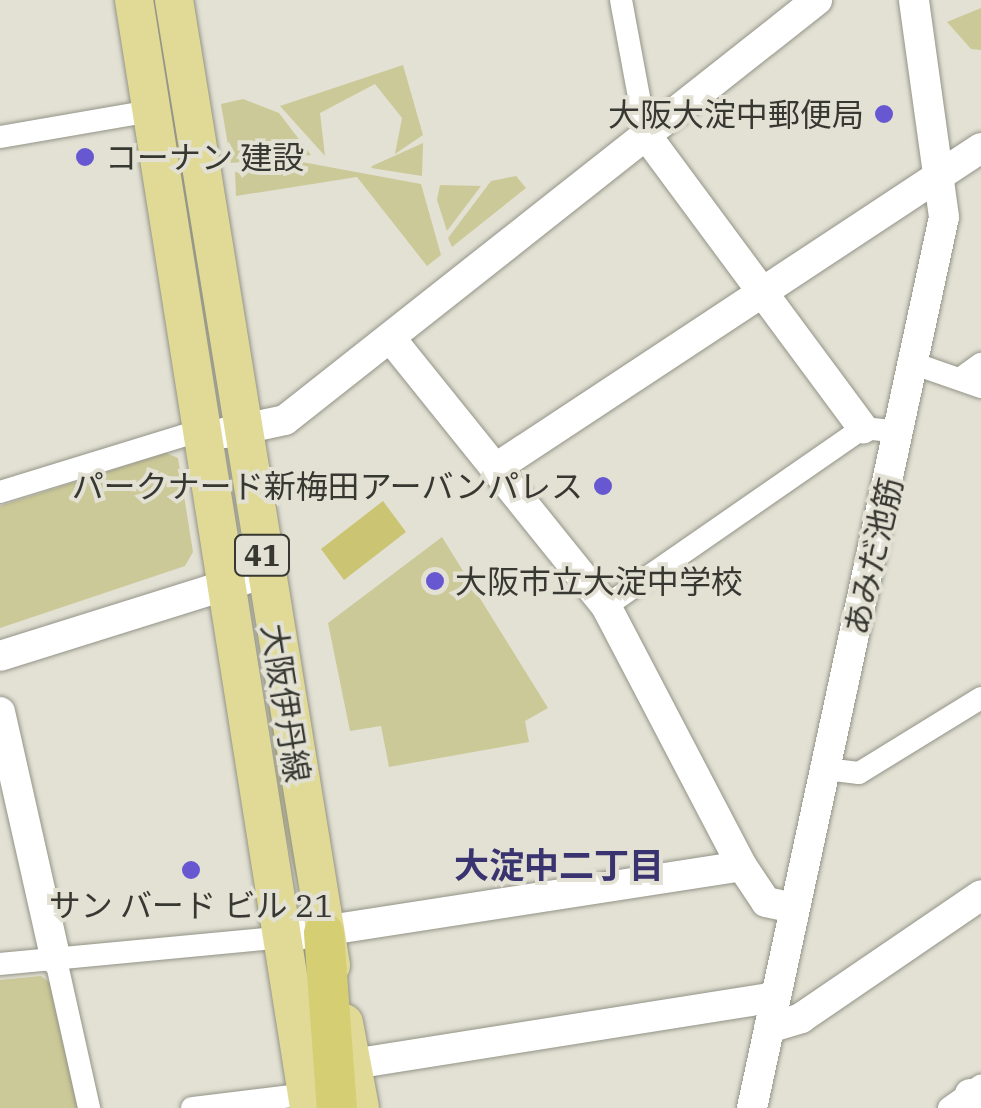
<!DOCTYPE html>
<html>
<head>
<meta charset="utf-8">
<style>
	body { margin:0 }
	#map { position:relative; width:981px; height:1108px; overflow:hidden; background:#e2e1d4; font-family:"IBM Plex Serif","Noto Sans JP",serif }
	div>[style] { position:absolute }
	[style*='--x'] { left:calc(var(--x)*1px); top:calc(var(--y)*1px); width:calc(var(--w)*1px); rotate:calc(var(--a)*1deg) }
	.green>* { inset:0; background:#ccc998 }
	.water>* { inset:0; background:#cbc573 }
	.roads { filter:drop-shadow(0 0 2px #939387) drop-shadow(0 0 2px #939387) }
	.minor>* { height:22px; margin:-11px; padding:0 11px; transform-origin:11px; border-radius:11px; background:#fff }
	.tertiary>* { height:30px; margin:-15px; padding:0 15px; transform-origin:15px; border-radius:15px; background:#fff }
	.primary>* { height:38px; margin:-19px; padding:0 19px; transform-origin:19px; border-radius:19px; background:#e0da96 }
	.trunk>* { height:40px; margin:-20px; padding:0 20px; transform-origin:20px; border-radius:20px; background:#d6ce73 }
	.dots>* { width:28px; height:28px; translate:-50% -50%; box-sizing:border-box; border:5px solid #e2e1d4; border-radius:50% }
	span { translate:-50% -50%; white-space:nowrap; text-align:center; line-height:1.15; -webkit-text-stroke:8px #e2e1d4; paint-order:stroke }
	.shield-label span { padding:2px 8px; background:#e2e1d4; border:2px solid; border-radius:8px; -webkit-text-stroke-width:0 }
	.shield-label { font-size:30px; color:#383833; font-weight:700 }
	.poi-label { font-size:32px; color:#383833 }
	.right { translate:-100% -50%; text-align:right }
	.left { translate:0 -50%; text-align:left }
	.street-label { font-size:32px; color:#383833 }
	.neighbourhood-label { font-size:35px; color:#39336f; font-weight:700 }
</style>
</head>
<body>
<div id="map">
	<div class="green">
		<i style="clip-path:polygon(157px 0,220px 392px,218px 393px,167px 100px)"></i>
		<i style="clip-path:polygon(981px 8px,981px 50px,971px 49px,947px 22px)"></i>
		<i style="clip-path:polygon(403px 65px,423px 135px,395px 154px,402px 118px,375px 84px,320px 113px,325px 156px,280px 106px)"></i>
		<i style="clip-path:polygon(243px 99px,279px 113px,311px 155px,231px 163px,221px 104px)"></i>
		<i style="clip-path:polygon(423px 143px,422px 176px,371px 168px,372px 166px)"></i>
		<i style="clip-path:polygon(291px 160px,421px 184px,441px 255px,427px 266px,357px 177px,236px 196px,235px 172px)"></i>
		<i style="clip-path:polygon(516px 176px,526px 188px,452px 247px,448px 238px,491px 181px)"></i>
		<i style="clip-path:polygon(440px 185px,481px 186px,447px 231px,437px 200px)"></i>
		<i style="clip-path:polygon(166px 453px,178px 458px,193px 552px,185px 566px,0 628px,0 506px)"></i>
		<i style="clip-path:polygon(442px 537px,548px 708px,525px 721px,529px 742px,389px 767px,381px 726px,350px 731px,328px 623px)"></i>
		<i style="clip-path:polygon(256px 616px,301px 891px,300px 894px,283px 823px)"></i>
		<i style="clip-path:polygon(41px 976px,50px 983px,79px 1108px,0 1108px,0 980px)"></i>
	</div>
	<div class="water">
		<i style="clip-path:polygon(383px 501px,406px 532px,344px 580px,321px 549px)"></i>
	</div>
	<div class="roads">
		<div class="minor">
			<i style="--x:621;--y:0;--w:137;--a:79.5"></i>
			<i style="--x:0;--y:137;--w:153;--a:-9.8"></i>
			<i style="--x:918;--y:365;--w:67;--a:19.2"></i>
			<i style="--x:960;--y:379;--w:26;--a:-36"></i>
			<i style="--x:0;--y:492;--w:211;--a:-17.1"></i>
			<i style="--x:606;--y:606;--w:313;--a:-34.7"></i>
			<i style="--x:863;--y:428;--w:38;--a:6"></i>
			<i style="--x:826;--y:769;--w:33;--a:7"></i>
			<i style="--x:859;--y:773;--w:143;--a:-31.6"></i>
			<i style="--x:56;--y:960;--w:152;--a:77.4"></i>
			<i style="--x:0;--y:964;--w:285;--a:-5.4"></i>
			<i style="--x:192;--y:1108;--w:116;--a:-6.9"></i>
			<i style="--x:949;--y:1108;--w:39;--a:-35"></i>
		</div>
		<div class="tertiary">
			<i style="--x:646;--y:135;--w:365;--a:53.5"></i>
			<i style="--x:392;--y:340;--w:341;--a:51.2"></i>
			<i style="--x:606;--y:606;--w:293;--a:62.4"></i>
			<i style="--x:742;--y:866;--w:43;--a:56.3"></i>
			<i style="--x:766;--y:902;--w:29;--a:12"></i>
			<i style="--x:224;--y:433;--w:62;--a:-12"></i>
			<i style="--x:285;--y:420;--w:678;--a:-38.29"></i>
			<i style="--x:496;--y:468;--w:581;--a:-33.42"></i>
			<i style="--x:0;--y:656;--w:278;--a:-17.4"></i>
			<i style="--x:0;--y:712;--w:254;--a:77.3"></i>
			<i style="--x:284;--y:937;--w:463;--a:-8.8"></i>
			<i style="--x:769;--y:1028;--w:34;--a:-17"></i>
			<i style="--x:801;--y:1018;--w:218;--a:-34.3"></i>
			<i style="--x:353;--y:1064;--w:427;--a:-9"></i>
			<i style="--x:970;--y:1094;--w:17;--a:54"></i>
			<i style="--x:752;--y:1108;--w:911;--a:-77.84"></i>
			<i style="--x:944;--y:217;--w:219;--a:-97.9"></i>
		</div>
		<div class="primary">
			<i style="--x:134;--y:0;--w:1122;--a:81.02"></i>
			<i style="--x:174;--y:0;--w:978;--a:80.76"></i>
			<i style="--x:344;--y:1023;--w:86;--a:79.3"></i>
		</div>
		<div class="trunk">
			<i style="--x:324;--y:933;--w:175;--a:85.8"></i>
		</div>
	</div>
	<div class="dots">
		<i style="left:884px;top:114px;background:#6757d0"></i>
		<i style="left:85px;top:157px;background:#6757d0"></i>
		<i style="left:603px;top:486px;background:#6757d0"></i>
		<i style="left:435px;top:581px;background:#6757d0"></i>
		<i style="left:191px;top:870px;background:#6757d0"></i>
	</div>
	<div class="shield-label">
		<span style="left:262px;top:555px">41</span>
	</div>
	<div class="poi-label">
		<span class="right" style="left:864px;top:114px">大阪大淀中郵便局</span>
		<span class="left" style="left:105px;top:157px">コーナン 建設</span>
		<span class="right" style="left:583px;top:486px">パークナード新梅田アーバンパレス</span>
		<span class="left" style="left:455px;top:581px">大阪市立大淀中学校</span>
		<span style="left:191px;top:905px">サン バード ビル 21</span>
	</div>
	<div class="street-label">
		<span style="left:873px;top:556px;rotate:-77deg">あみだ池筋</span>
		<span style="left:286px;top:703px;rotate:81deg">大阪伊丹線</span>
	</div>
	<div class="neighbourhood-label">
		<span style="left:559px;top:865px">大淀中二丁目</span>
	</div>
</div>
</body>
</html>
